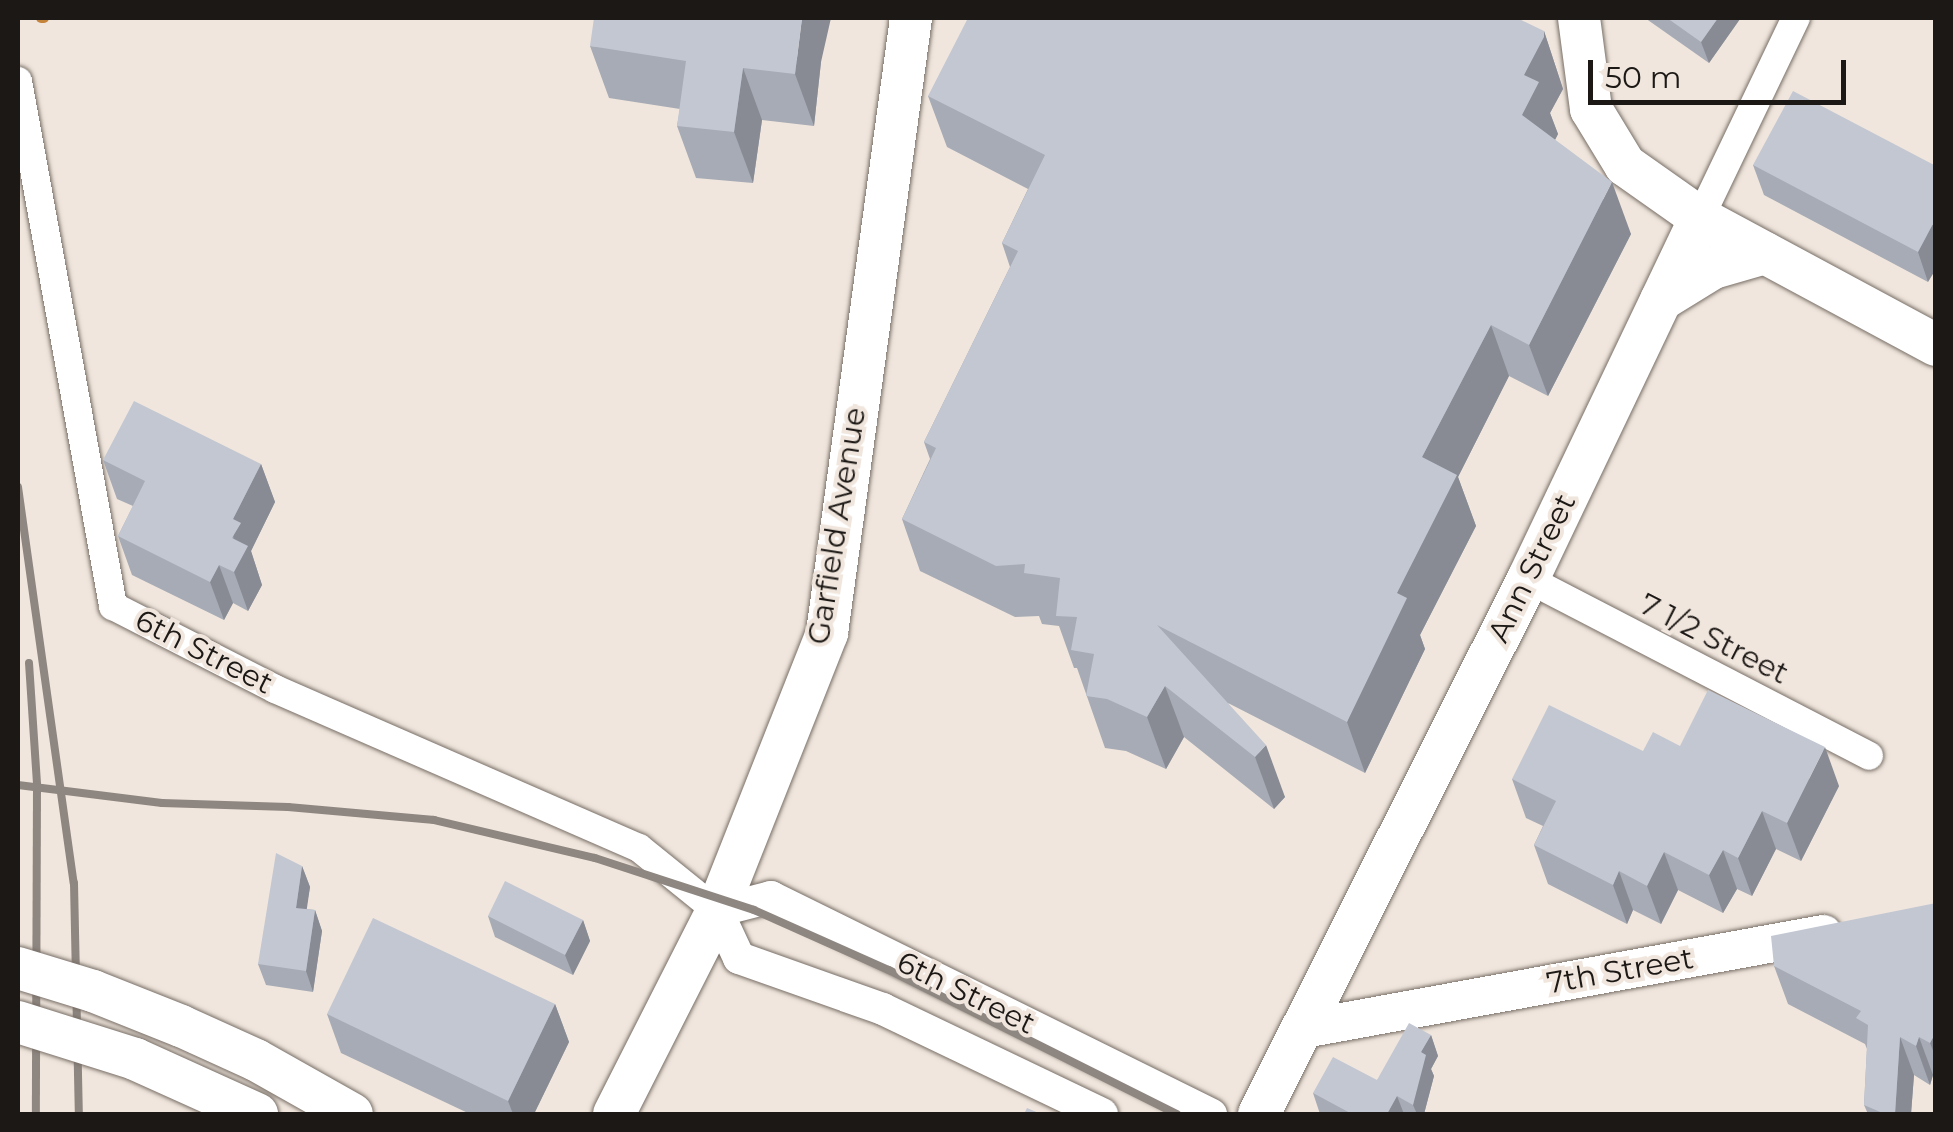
<!DOCTYPE html>
<html>
<head>
<meta charset="utf-8">
<style>
	body { margin:0 }
	#map { position:relative; width:1953px; height:1132px; overflow:hidden; background:#f0e6dd; font-family:Montserrat,sans-serif }
	div>[style] { position:absolute }
	[style*='--x'] { left:calc(var(--x)*1px); top:calc(var(--y)*1px); width:calc(var(--w)*1px); rotate:calc(var(--a)*1deg) }
	.stream>* { height:10px; margin:-5px; padding:0 5px; transform-origin:5px; border-radius:5px; background:#c5843c }
	.roads { filter:drop-shadow(0 0 2px #776e66) drop-shadow(0 0 2px #776e66) }
	.minor>* { height:28px; margin:-14px; padding:0 14px; transform-origin:14px; border-radius:14px; background:#fff }
	.tertiary>* { height:32px; margin:-16px; padding:0 16px; transform-origin:16px; border-radius:16px; background:#fff }
	.secondary>* { height:38px; margin:-19px; padding:0 19px; transform-origin:19px; border-radius:19px; background:#fff }
	.primary>* { height:42px; margin:-21px; padding:0 21px; transform-origin:21px; border-radius:21px; background:#fff }
	.rail>* { height:8px; margin:-4px; padding:0 4px; transform-origin:4px; border-radius:4px; background:#8e8680 }
	.bridges { filter:drop-shadow(0 0 2px #776e66) drop-shadow(0 0 2px #776e66) }
	.primary-bridge>* { height:42px; margin:-21px; padding:0 21px; transform-origin:21px; border-radius:21px; background:#fff }
	.wall>* { inset:0; background:#a7abb5 }
	.shaded-wall>* { inset:0; background:#888b93 }
	.building>* { inset:0; background:#c2c7d2 }
	span { translate:-50% -50%; white-space:nowrap; text-align:center; line-height:1.15; -webkit-text-stroke:8px #f0e6dd; paint-order:stroke }
	.street-label { font-size:30px; color:#1c1815 }
	.frame { position:absolute; inset:0; border:20px solid #1c1815; pointer-events:none }
	.scale { position:absolute; left:1588px; top:60px; width:258px; height:45px; box-sizing:border-box; border:5px solid #1c1815; border-top:0; padding-left:12px; font-size:30px; line-height:35px; white-space:nowrap; color:#1c1815; -webkit-text-stroke:8px #f0e6dd; paint-order:stroke }
</style>
</head>
<body>
<div id="map">
	<div class="stream">
		<i style="--x:41;--y:18;--w:3;--a:0"></i>
	</div>
	<div class="roads">
		<div class="minor">
			<i style="--x:18;--y:81;--w:534;--a:79.74"></i>
			<i style="--x:113;--y:606;--w:182;--a:27.1"></i>
			<i style="--x:275;--y:689;--w:397;--a:23.6"></i>
			<i style="--x:639;--y:848;--w:100;--a:38.9"></i>
			<i style="--x:1700;--y:218;--w:222;--a:-64.4"></i>
			<i style="--x:1528;--y:579;--w:384;--a:27.4"></i>
		</div>
		<div class="tertiary">
			<i style="--x:1102;--y:1114;--w:243;--a:-154.4"></i>
			<i style="--x:883;--y:1009;--w:153;--a:-160.5"></i>
			<i style="--x:739;--y:958;--w:52;--a:-115.1"></i>
			<i style="--x:717;--y:911;--w:56;--a:-14.5"></i>
			<i style="--x:771;--y:897;--w:491;--a:26.3"></i>
		</div>
		<div class="secondary">
			<i style="--x:1304;--y:1029;--w:528;--a:-10.37"></i>
		</div>
		<div class="primary">
			<i style="--x:1579;--y:18;--w:92;--a:82.5"></i>
			<i style="--x:1591;--y:109;--w:66;--a:58.7"></i>
			<i style="--x:1625;--y:165;--w:92;--a:35.2"></i>
			<i style="--x:1700;--y:218;--w:268;--a:28.3"></i>
			<i style="--x:1661;--y:300;--w:61;--a:-31.6"></i>
			<i style="--x:1713;--y:268;--w:54;--a:-16.1"></i>
			<i style="--x:614;--y:1114;--w:228;--a:-63.1"></i>
			<i style="--x:717;--y:911;--w:299;--a:-68.4"></i>
			<i style="--x:827;--y:633;--w:621;--a:-82.22"></i>
			<i style="--x:1259;--y:1114;--w:599;--a:-63.31"></i>
			<i style="--x:1528;--y:579;--w:400;--a:-64.5"></i>
		</div>
	</div>
	<div class="rail">
		<i style="--x:18;--y:487;--w:400;--a:82"></i>
		<i style="--x:74;--y:883;--w:231;--a:88.8"></i>
		<i style="--x:29;--y:663;--w:122;--a:86.2"></i>
		<i style="--x:37;--y:785;--w:329;--a:90.2"></i>
		<i style="--x:18;--y:785;--w:145;--a:7.1"></i>
		<i style="--x:162;--y:803;--w:126;--a:1.8"></i>
		<i style="--x:288;--y:807;--w:147;--a:5.1"></i>
		<i style="--x:434;--y:820;--w:165;--a:13.3"></i>
		<i style="--x:595;--y:858;--w:167;--a:18.1"></i>
		<i style="--x:754;--y:910;--w:148;--a:24"></i>
		<i style="--x:889;--y:970;--w:322;--a:26.6"></i>
	</div>
	<div class="bridges">
		<div class="primary-bridge">
			<i style="--x:18;--y:968;--w:78;--a:17"></i>
			<i style="--x:93;--y:991;--w:95;--a:21.7"></i>
			<i style="--x:181;--y:1026;--w:82;--a:24.4"></i>
			<i style="--x:256;--y:1060;--w:110;--a:29.4"></i>
			<i style="--x:18;--y:1022;--w:123;--a:17.5"></i>
			<i style="--x:135;--y:1059;--w:134;--a:24.3"></i>
		</div>
	</div>
	<div class="wall">
		<i style="clip-path:polygon(1645px 18px,1739px 18px,1740px 19px,1709px 63px)"></i>
		<i style="clip-path:polygon(1544px 31px,1563px 89px,1550px 113px,1558px 134px,1555px 140px,1631px 234px,1548px 396px,1509px 376px,1458px 477px,1476px 526px,1420px 635px,1425px 649px,1365px 773px,1228px 703px,1285px 797px,1274px 809px,1184px 737px,1166px 769px,1126px 751px,1105px 748px,1077px 668px,1074px 668px,1059px 626px,1042px 624px,1039px 616px,1015px 617px,920px 571px,902px 519px,930px 459px,924px 442px,1010px 267px,1002px 243px,1028px 189px,947px 147px,928px 96px)"></i>
		<i style="clip-path:polygon(590px 46px,821px 62px,814px 126px,762px 120px,753px 183px,696px 178px,677px 126px,680px 109px,609px 98px)"></i>
		<i style="clip-path:polygon(1753px 165px,1936px 166px,1928px 282px,1764px 195px)"></i>
		<i style="clip-path:polygon(103px 460px,261px 464px,275px 502px,251px 551px,262px 585px,248px 611px,233px 603px,224px 620px,132px 575px,118px 536px,133px 506px,117px 499px)"></i>
		<i style="clip-path:polygon(1680px 746px,1839px 786px,1801px 861px,1776px 849px,1752px 896px,1737px 889px,1723px 913px,1678px 890px,1661px 924px,1633px 910px,1627px 924px,1548px 884px,1534px 845px,1543px 826px,1526px 818px,1512px 779px)"></i>
		<i style="clip-path:polygon(302px 866px,310px 887px,306px 909px,315px 910px,322px 931px,313px 992px,266px 985px,258px 964px)"></i>
		<i style="clip-path:polygon(1936px 903px,1936px 1077px,1933px 1075px,1930px 1085px,1914px 1075px,1911px 1114px,1868px 1114px,1864px 1105px,1867px 1049px,1865px 1044px,1788px 1004px,1774px 966px)"></i>
		<i style="clip-path:polygon(488px 916px,583px 920px,590px 941px,573px 975px,495px 937px)"></i>
		<i style="clip-path:polygon(555px 1004px,569px 1042px,534px 1114px,470px 1114px,341px 1053px,327px 1014px)"></i>
		<i style="clip-path:polygon(1431px 1035px,1438px 1056px,1431px 1069px,1434px 1076px,1424px 1114px,1320px 1114px,1313px 1093px,1377px 1080px)"></i>
	</div>
	<div class="shaded-wall">
		<i style="clip-path:polygon(802px 18px,831px 18px,821px 62px,814px 126px,795px 74px)"></i>
		<i style="clip-path:polygon(1718px 18px,1739px 18px,1740px 19px,1709px 63px,1701px 42px)"></i>
		<i style="clip-path:polygon(1544px 31px,1563px 89px,1550px 113px,1558px 134px,1541px 167px,1522px 115px,1524px 75px)"></i>
		<i style="clip-path:polygon(743px 68px,762px 120px,753px 183px,734px 132px)"></i>
		<i style="clip-path:polygon(1612px 182px,1631px 234px,1548px 396px,1529px 345px)"></i>
		<i style="clip-path:polygon(1936px 218px,1936px 269px,1928px 282px,1918px 252px)"></i>
		<i style="clip-path:polygon(1491px 325px,1509px 376px,1458px 477px,1476px 526px,1420px 635px,1425px 649px,1365px 773px,1347px 722px,1397px 593px,1422px 457px)"></i>
		<i style="clip-path:polygon(261px 464px,275px 502px,251px 551px,262px 585px,248px 611px,234px 572px,233px 519px)"></i>
		<i style="clip-path:polygon(219px 565px,233px 603px,224px 620px,210px 582px)"></i>
		<i style="clip-path:polygon(1165px 686px,1184px 737px,1166px 769px,1147px 717px)"></i>
		<i style="clip-path:polygon(1266px 745px,1285px 797px,1274px 809px,1255px 757px)"></i>
		<i style="clip-path:polygon(1825px 747px,1839px 786px,1801px 861px,1787px 823px)"></i>
		<i style="clip-path:polygon(1762px 811px,1776px 849px,1752px 896px,1738px 858px)"></i>
		<i style="clip-path:polygon(1723px 850px,1737px 889px,1723px 913px,1709px 875px)"></i>
		<i style="clip-path:polygon(1664px 852px,1678px 890px,1661px 924px,1647px 886px)"></i>
		<i style="clip-path:polygon(302px 866px,310px 887px,304px 928px,296px 908px)"></i>
		<i style="clip-path:polygon(1619px 871px,1633px 910px,1627px 924px,1613px 885px)"></i>
		<i style="clip-path:polygon(315px 910px,322px 931px,313px 992px,306px 971px)"></i>
		<i style="clip-path:polygon(583px 920px,590px 941px,573px 975px,565px 955px)"></i>
		<i style="clip-path:polygon(555px 1004px,569px 1042px,534px 1114px,513px 1114px,508px 1101px)"></i>
		<i style="clip-path:polygon(1936px 1032px,1936px 1058px,1930px 1043px)"></i>
		<i style="clip-path:polygon(1431px 1035px,1438px 1056px,1431px 1069px,1434px 1076px,1424px 1114px,1417px 1114px,1413px 1105px,1421px 1052px)"></i>
		<i style="clip-path:polygon(1900px 1037px,1914px 1075px,1911px 1114px,1895px 1114px)"></i>
		<i style="clip-path:polygon(1919px 1037px,1933px 1075px,1930px 1085px,1916px 1046px)"></i>
		<i style="clip-path:polygon(1397px 1096px,1404px 1114px,1387px 1114px)"></i>
	</div>
	<div class="building">
		<i style="clip-path:polygon(594px 18px,802px 18px,795px 74px,743px 68px,734px 132px,677px 126px,686px 61px,590px 46px)"></i>
		<i style="clip-path:polygon(968px 18px,1517px 18px,1544px 31px,1544px 37px,1524px 75px,1539px 82px,1522px 115px,1612px 182px,1529px 345px,1491px 325px,1422px 457px,1457px 475px,1397px 593px,1407px 598px,1347px 722px,1157px 625px,1266px 745px,1255px 757px,1165px 686px,1147px 717px,1107px 699px,1086px 696px,1094px 654px,1071px 650px,1077px 617px,1056px 616px,1060px 578px,1024px 573px,1025px 564px,996px 566px,902px 519px,936px 448px,924px 442px,1018px 251px,1002px 243px,1045px 155px,928px 96px)"></i>
		<i style="clip-path:polygon(1667px 18px,1718px 18px,1701px 42px)"></i>
		<i style="clip-path:polygon(1793px 91px,1936px 166px,1936px 218px,1918px 252px,1753px 165px)"></i>
		<i style="clip-path:polygon(134px 401px,261px 464px,233px 519px,241px 523px,232px 538px,248px 546px,234px 572px,219px 565px,210px 582px,118px 536px,145px 481px,103px 460px)"></i>
		<i style="clip-path:polygon(1708px 690px,1825px 747px,1787px 823px,1762px 811px,1738px 858px,1723px 850px,1709px 875px,1664px 852px,1647px 886px,1619px 871px,1613px 885px,1534px 845px,1556px 801px,1512px 779px,1549px 705px,1643px 751px,1653px 732px,1680px 746px)"></i>
		<i style="clip-path:polygon(276px 853px,302px 866px,296px 908px,315px 910px,306px 971px,258px 964px)"></i>
		<i style="clip-path:polygon(505px 881px,583px 920px,565px 955px,488px 916px)"></i>
		<i style="clip-path:polygon(1936px 903px,1936px 1032px,1930px 1043px,1919px 1037px,1916px 1046px,1900px 1037px,1895px 1114px,1885px 1114px,1864px 1105px,1868px 1025px,1856px 1018px,1861px 1011px,1774px 966px,1771px 936px)"></i>
		<i style="clip-path:polygon(373px 918px,555px 1004px,508px 1101px,327px 1014px)"></i>
		<i style="clip-path:polygon(1409px 1023px,1431px 1035px,1421px 1052px,1426px 1055px,1413px 1105px,1397px 1096px,1387px 1114px,1352px 1114px,1313px 1093px,1333px 1057px,1377px 1080px)"></i>
		<i style="clip-path:polygon(1027px 1108px,1041px 1114px,1024px 1114px)"></i>
	</div>
	<div class="street-label">
		<span style="left:837px;top:526px;rotate:-81deg">Garfield Avenue</span>
		<span style="left:1532px;top:568px;rotate:-64deg">Ann Street</span>
		<span style="left:1714px;top:639px;rotate:27deg">7 1/2 Street</span>
		<span style="left:204px;top:652px;rotate:27deg">6th Street</span>
		<span style="left:1620px;top:971px;rotate:-10deg">7th Street</span>
		<span style="left:966px;top:993px;rotate:26deg">6th Street</span>
	</div>
	<div class="frame"></div>
	<div class="scale">50 m</div>
</div>
</body>
</html>
